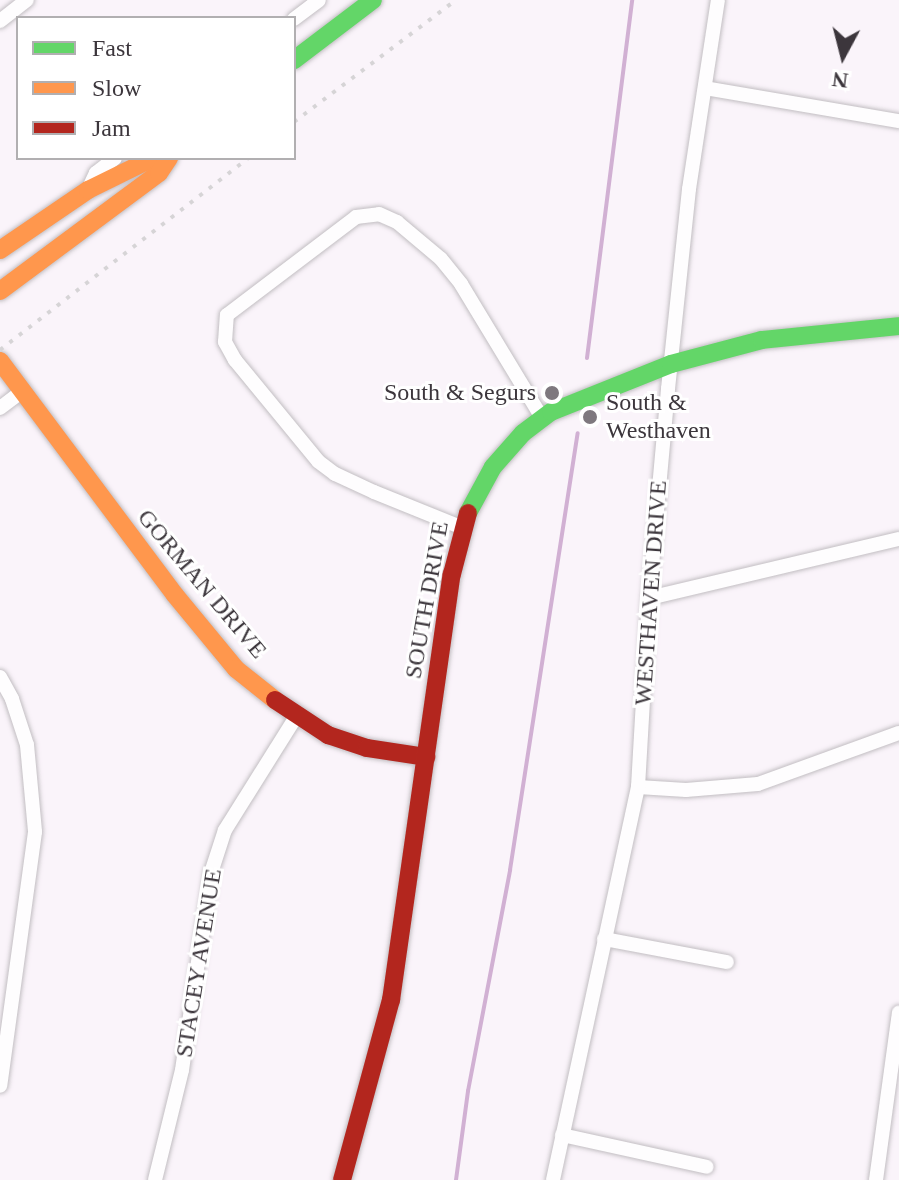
<!DOCTYPE html>
<html>
<head>
<meta charset="utf-8">
<style>
	body { margin:0 }
	#map { position:relative; width:899px; height:1180px; overflow:hidden; background:#faf4fa; font-family:Georgia,serif }
	div>[style] { position:absolute }
	[style*='--x'] { left:calc(var(--x)*1px); top:calc(var(--y)*1px); width:calc(var(--w)*1px); rotate:calc(var(--a)*1deg) }
	.stream>* { height:4px; margin:-2px; padding:0 2px; transform-origin:2px; border-radius:2px; background:#d1b0d3 }
	.roads { filter:drop-shadow(0 0 2px #c2bec2) drop-shadow(0 0 2px #c2bec2) }
	.street>* { height:14px; margin:-7px; padding:0 7px; transform-origin:7px; border-radius:7px; background:#fefdfe }
	.fast>* { height:18px; margin:-9px; padding:0 9px; transform-origin:9px; border-radius:9px; background:#63d668 }
	.slow>* { height:18px; margin:-9px; padding:0 9px; transform-origin:9px; border-radius:9px; background:#ff974d }
	.jam>* { height:18px; margin:-9px; padding:0 9px; transform-origin:9px; border-radius:9px; background:#b3261e }
	.rail>* { height:4px; margin-top:-2px; transform-origin:0; background:repeating-linear-gradient(90deg,#d6d4d6 0 4px,transparent 0 12px) }
	.dots>* { width:22px; height:22px; translate:-50% -50%; box-sizing:border-box; border:4px solid #fff; border-radius:50% }
	span { translate:-50% -50%; white-space:nowrap; text-align:center; line-height:1.15; -webkit-text-stroke:6px #fff; paint-order:stroke }
	.poi-label { font-size:24px; color:#3c363c }
	.right { translate:-100% -50%; text-align:right }
	.left { translate:0 -50%; text-align:left }
	.street-label { font-size:24px; color:#3c363c }
	.legend { position:absolute; left:16px; top:16px; width:280px; height:144px; box-sizing:border-box; background:#fff; border:2px solid #b1afb1; margin:0; padding:10px 14px; list-style:none; font-size:24px; color:#3c363c }
	.legend li { display:flex; align-items:center; gap:16px; height:40px }
	.legend b { width:40px; border:2px solid #b1afb1 }
	.north { position:absolute; left:803px; top:16px; width:80px; height:80px; -webkit-text-stroke:6px #fff; paint-order:stroke; rotate:187deg; font-size:22px; font-weight:700; line-height:32px; text-align:center; color:#3c363c }
	.north::after { content:''; display:block; margin:auto; width:28px; height:36px; background:#3c363c; clip-path:polygon(50% 0,100% 100%,50% 72%,0 100%) }
</style>
</head>
<body>
<div id="map">
	<div class="stream">
		<i style="--x:587;--y:358;--w:361;--a:-82.8"></i>
		<i style="--x:456;--y:1180;--w:90;--a:-82.3"></i>
		<i style="--x:468;--y:1091;--w:225;--a:-79.2"></i>
		<i style="--x:510;--y:870;--w:442;--a:-81.2"></i>
	</div>
	<div class="roads">
		<div class="street">
			<i style="--x:294;--y:19;--w:31;--a:-37"></i>
			<i style="--x:0;--y:21;--w:34;--a:-38"></i>
			<i style="--x:705;--y:88;--w:197;--a:9.7"></i>
			<i style="--x:88;--y:190;--w:19;--a:-65"></i>
			<i style="--x:96;--y:173;--w:24;--a:-38"></i>
			<i style="--x:0;--y:408;--w:25;--a:-37"></i>
			<i style="--x:463;--y:528;--w:96;--a:-158"></i>
			<i style="--x:374;--y:492;--w:43;--a:-155.2"></i>
			<i style="--x:335;--y:474;--w:21;--a:-143"></i>
			<i style="--x:318;--y:461;--w:131;--a:-129.4"></i>
			<i style="--x:235;--y:360;--w:21;--a:-119"></i>
			<i style="--x:225;--y:342;--w:27;--a:-86"></i>
			<i style="--x:227;--y:315;--w:162;--a:-37.2"></i>
			<i style="--x:356;--y:217;--w:23;--a:-7"></i>
			<i style="--x:379;--y:214;--w:20;--a:24"></i>
			<i style="--x:397;--y:222;--w:57;--a:40.1"></i>
			<i style="--x:441;--y:259;--w:32;--a:51"></i>
			<i style="--x:461;--y:284;--w:157;--a:58.8"></i>
			<i style="--x:649;--y:598;--w:257;--a:-13.3"></i>
			<i style="--x:0;--y:677;--w:25;--a:61"></i>
			<i style="--x:12;--y:699;--w:48;--a:71.9"></i>
			<i style="--x:27;--y:745;--w:87;--a:84.7"></i>
			<i style="--x:35;--y:832;--w:256;--a:97.8"></i>
			<i style="--x:638;--y:787;--w:48;--a:3.6"></i>
			<i style="--x:686;--y:790;--w:72;--a:-4.8"></i>
			<i style="--x:758;--y:784;--w:150;--a:-19.9"></i>
			<i style="--x:604;--y:939;--w:125;--a:10.6"></i>
			<i style="--x:562;--y:1135;--w:148;--a:12.4"></i>
			<i style="--x:155;--y:1180;--w:113;--a:-76.2"></i>
			<i style="--x:182;--y:1070;--w:199;--a:-81.6"></i>
			<i style="--x:211;--y:873;--w:45;--a:-72"></i>
			<i style="--x:225;--y:830;--w:133;--a:-57.9"></i>
			<i style="--x:553;--y:1180;--w:402;--a:-77.8"></i>
			<i style="--x:638;--y:787;--w:189;--a:-86.7"></i>
			<i style="--x:649;--y:598;--w:210;--a:-84.8"></i>
			<i style="--x:668;--y:389;--w:201;--a:-84"></i>
			<i style="--x:689;--y:189;--w:191;--a:-81.3"></i>
			<i style="--x:876;--y:1180;--w:169;--a:-82.2"></i>
		</div>
		<div class="fast">
			<i style="--x:294;--y:60;--w:99;--a:-37.2"></i>
			<i style="--x:468;--y:513;--w:52;--a:-61.5"></i>
			<i style="--x:493;--y:467;--w:45;--a:-48.6"></i>
			<i style="--x:523;--y:433;--w:35;--a:-37"></i>
			<i style="--x:551;--y:412;--w:129;--a:-21.8"></i>
			<i style="--x:671;--y:364;--w:94;--a:-14.8"></i>
			<i style="--x:762;--y:340;--w:138;--a:-5.8"></i>
		</div>
		<div class="slow">
			<i style="--x:0;--y:250;--w:107;--a:-34.3"></i>
			<i style="--x:88;--y:190;--w:72;--a:-26.2"></i>
			<i style="--x:0;--y:291;--w:198;--a:-36.6"></i>
			<i style="--x:159;--y:173;--w:18;--a:-56"></i>
			<i style="--x:0;--y:361;--w:292;--a:53.2"></i>
			<i style="--x:175;--y:595;--w:96;--a:50.5"></i>
			<i style="--x:236;--y:669;--w:50;--a:38.5"></i>
		</div>
		<div class="jam">
			<i style="--x:275;--y:700;--w:64;--a:33.4"></i>
			<i style="--x:328;--y:735;--w:41;--a:18.4"></i>
			<i style="--x:367;--y:748;--w:60;--a:8.7"></i>
			<i style="--x:342;--y:1180;--w:187;--a:-74.8"></i>
			<i style="--x:391;--y:1000;--w:430;--a:-81.9"></i>
			<i style="--x:452;--y:574;--w:63;--a:-75.3"></i>
		</div>
	</div>
	<div class="rail">
		<i style="--x:294;--y:122;--w:203;--a:-37"></i>
		<i style="--x:0;--y:350;--w:314;--a:-37.7"></i>
	</div>
	<div class="dots">
		<i style="left:552px;top:393px;background:#7e787e"></i>
		<i style="left:590px;top:417px;background:#7e787e"></i>
	</div>
	<div class="poi-label">
		<span class="right" style="left:536px;top:393px">South &amp; Segurs</span>
		<span class="left" style="left:606px;top:417px">South &amp;<br>Westhaven</span>
	</div>
	<div class="street-label">
		<span style="left:202px;top:584px;rotate:50deg">GORMAN DRIVE</span>
		<span style="left:651px;top:593px;rotate:-86deg">WESTHAVEN DRIVE</span>
		<span style="left:427px;top:600px;rotate:-80deg">SOUTH DRIVE</span>
		<span style="left:199px;top:963px;rotate:-81deg">STACEY AVENUE</span>
	</div>
	<ul class="legend">
	<li><b style="height:10px;background:#63d668"></b>Fast</li>
	<li><b style="height:10px;background:#ff974d"></b>Slow</li>
	<li><b style="height:10px;background:#b3261e"></b>Jam</li>
	</ul>
	<div class="north">N</div>
</div>
</body>
</html>
